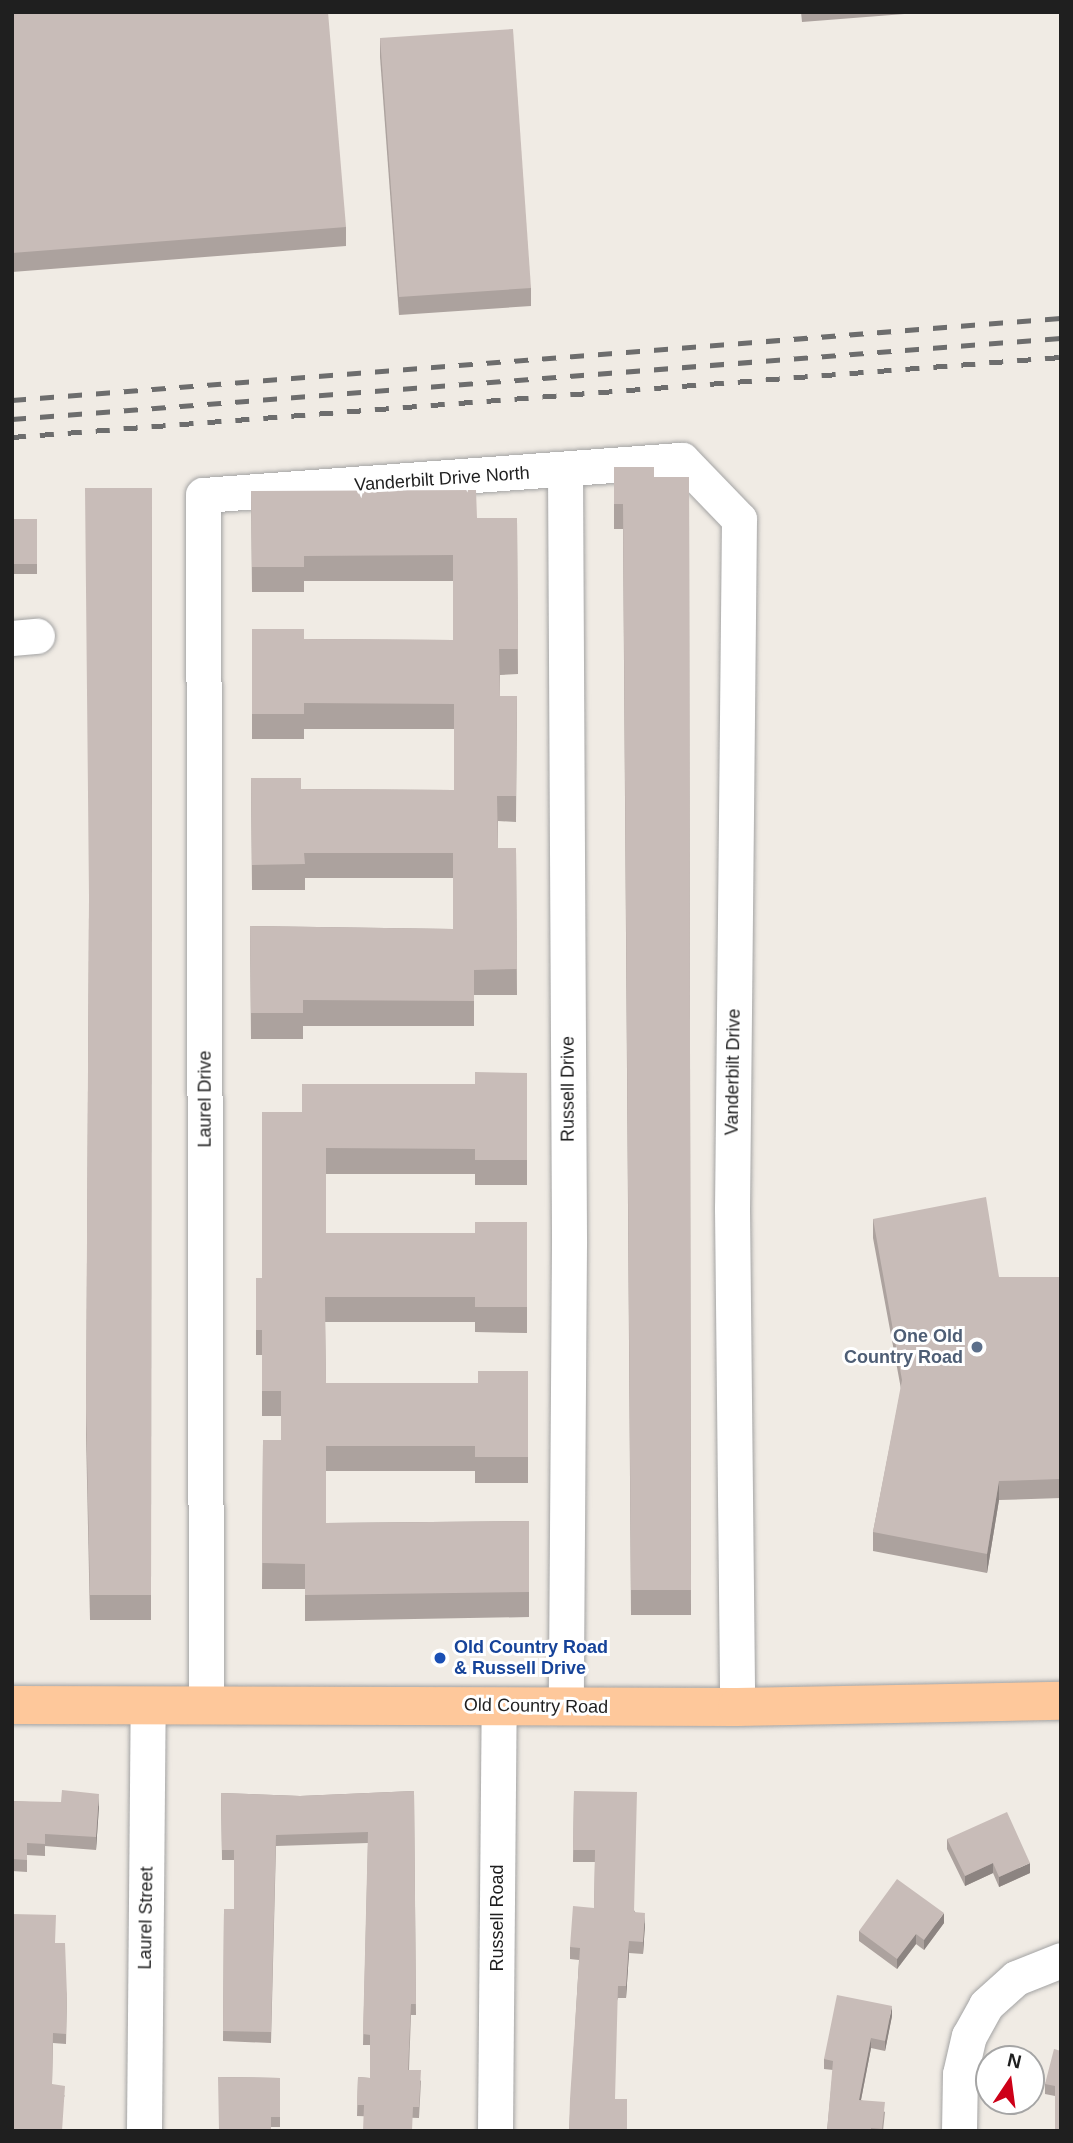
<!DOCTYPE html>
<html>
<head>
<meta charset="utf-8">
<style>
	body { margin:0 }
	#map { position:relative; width:1073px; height:2143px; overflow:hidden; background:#f0ebe4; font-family:Arial,sans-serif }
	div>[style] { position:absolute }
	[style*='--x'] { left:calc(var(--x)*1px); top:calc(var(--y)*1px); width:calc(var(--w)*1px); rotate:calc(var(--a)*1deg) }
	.roads { filter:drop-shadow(0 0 2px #a3a3a3) drop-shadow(0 0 2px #a3a3a3) }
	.street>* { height:35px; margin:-17.5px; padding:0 17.5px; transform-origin:17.5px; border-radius:17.5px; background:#fff }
	.primary>* { height:38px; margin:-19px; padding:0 19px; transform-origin:19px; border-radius:19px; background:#fec89b }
	.rail>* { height:5px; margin-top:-2.5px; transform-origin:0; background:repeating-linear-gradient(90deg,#6d6d6d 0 14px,transparent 0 28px) }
	.wall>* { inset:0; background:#aca29e }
	.shaded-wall>* { inset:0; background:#8c8481 }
	.building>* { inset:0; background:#c8bcb8 }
	.dots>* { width:19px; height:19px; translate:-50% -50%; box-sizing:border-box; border:4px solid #fff; border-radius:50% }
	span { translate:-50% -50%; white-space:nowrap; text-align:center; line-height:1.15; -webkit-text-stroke:6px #fff; paint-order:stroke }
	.street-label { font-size:18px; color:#1f1f1f }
	.service-label { font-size:18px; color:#4e5e75; font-weight:700 }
	.right { translate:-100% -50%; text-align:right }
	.transit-label { font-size:18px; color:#164399; font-weight:700 }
	.left { translate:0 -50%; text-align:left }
	.frame { position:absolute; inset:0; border:14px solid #1f1f1f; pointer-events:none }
	.north { position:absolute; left:975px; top:2045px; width:70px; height:70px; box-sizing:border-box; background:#fff; border:2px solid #a5a5a5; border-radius:50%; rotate:13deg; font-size:19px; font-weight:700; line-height:28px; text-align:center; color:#1f1f1f }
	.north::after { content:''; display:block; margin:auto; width:24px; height:32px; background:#cd0018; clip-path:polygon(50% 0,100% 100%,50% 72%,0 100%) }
</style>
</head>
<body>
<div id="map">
	<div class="roads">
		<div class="street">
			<i style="--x:565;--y:470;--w:774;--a:89.7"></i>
			<i style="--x:569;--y:1244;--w:463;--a:90.4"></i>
			<i style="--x:12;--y:638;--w:25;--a:-5"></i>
			<i style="--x:206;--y:1703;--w:1208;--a:-90.14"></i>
			<i style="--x:203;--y:495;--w:480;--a:-4.2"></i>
			<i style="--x:682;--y:460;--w:82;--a:46"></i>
			<i style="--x:739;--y:519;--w:689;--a:90.58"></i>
			<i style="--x:732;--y:1208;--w:499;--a:89.4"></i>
			<i style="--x:144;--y:2131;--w:426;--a:-89.5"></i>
			<i style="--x:495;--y:2131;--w:426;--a:-89.5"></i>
			<i style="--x:959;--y:2131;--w:57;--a:-89"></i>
			<i style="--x:960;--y:2074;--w:39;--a:-77"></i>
			<i style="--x:969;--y:2036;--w:35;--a:-61"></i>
			<i style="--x:986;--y:2005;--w:40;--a:-42"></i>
			<i style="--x:1016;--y:1978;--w:48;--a:-21.8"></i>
		</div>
		<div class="primary">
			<i style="--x:12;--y:1705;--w:725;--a:0.16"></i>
			<i style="--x:737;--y:1707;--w:324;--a:-1.1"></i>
		</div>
	</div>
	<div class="rail">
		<i style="--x:12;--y:400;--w:1052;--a:-4.47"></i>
		<i style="--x:12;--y:419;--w:1052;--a:-4.42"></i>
		<i style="--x:12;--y:437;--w:1052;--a:-4.36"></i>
	</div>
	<div class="wall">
		<i style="clip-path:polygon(12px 12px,346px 227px,346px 246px,12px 272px)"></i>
		<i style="clip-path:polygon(801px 12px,930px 12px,802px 22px)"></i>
		<i style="clip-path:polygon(380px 38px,531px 288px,531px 306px,399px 315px,380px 57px)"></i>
		<i style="clip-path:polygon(614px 467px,654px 477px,689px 477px,691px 1615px,631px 1615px,623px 529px,614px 529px)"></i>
		<i style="clip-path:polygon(152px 488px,151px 1620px,90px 1620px,86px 1434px,89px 913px)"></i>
		<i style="clip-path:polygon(251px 491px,477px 518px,517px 518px,518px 674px,500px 675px,500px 696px,517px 696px,516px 822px,498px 821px,498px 848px,516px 848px,517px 995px,474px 995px,474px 1026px,303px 1026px,303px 1039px,251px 1039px,250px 926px,453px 929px,453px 878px,305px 878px,305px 890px,252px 890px,251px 778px,301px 789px,454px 790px,454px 729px,304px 729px,304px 739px,252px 739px,252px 629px,304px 639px,453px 640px,453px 581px,304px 581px,304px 592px,252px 592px)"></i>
		<i style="clip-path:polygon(12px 519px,37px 519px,37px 574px,12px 574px)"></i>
		<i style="clip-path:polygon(527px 1073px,527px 1185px,475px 1185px,475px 1174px,326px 1174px,326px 1233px,475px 1233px,527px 1222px,527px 1333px,475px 1332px,475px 1322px,325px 1322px,326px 1383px,478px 1383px,528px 1371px,528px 1483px,475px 1483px,475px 1471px,326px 1471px,326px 1523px,529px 1521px,529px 1617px,305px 1621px,305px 1589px,262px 1589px,263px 1440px,281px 1440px,281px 1416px,262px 1416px,262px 1355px,256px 1355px,256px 1278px,262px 1278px,302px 1112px,475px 1084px)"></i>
		<i style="clip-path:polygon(873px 1219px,999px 1277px,1061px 1277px,1061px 1498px,999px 1500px,987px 1573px,873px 1551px,873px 1532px,901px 1389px,873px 1238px)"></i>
		<i style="clip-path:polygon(414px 1791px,416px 2015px,411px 2015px,409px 2070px,421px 2081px,419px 2118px,357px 2116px,358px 2077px,370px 2078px,370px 2045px,363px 2045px,368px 1843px,276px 1846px,271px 2043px,223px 2041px,224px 1909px,234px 1909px,234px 1860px,222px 1860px,221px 1793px,300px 1796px)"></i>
		<i style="clip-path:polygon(574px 1791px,635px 1912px,645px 1924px,643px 1954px,629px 1953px,626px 1998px,618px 1998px,569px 2131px,579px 1960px,570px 1959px,570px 1947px,594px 1908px,595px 1862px,573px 1862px)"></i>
		<i style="clip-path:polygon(12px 1801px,99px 1806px,96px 1850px,45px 1846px,45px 1856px,27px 1855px,27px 1872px,12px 1871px)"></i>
		<i style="clip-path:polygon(947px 1839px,1030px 1873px,999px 1887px,993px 1873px,965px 1886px,947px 1849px)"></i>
		<i style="clip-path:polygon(944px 1923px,924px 1950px,916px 1944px,897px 1969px,859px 1941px,859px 1931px)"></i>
		<i style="clip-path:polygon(56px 1943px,67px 1996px,66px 2044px,53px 2043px,52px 2084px,65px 2096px,12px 2131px)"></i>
		<i style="clip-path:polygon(892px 2016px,885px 2051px,871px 2048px,861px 2100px,885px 2112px,883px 2131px,827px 2131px,833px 2070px,824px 2069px,824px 2059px)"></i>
		<i style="clip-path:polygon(1061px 2051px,1055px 2096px,1045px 2094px,1045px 2084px)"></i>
		<i style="clip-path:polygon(218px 2077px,280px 2078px,280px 2127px,271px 2127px)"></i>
	</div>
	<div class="shaded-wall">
		<i style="clip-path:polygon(999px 1481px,999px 1500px,987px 1573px,987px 1554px)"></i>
		<i style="clip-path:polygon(99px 1794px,99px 1806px,96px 1850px,96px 1837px)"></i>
		<i style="clip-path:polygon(993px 1863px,993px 1873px,965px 1886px,965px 1876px)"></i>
		<i style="clip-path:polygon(1030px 1863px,1030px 1873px,999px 1887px,999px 1877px)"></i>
		<i style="clip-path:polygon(645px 1913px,645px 1924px,643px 1954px,643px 1942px)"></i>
		<i style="clip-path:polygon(944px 1913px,944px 1923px,924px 1950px,924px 1940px)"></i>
		<i style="clip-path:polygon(916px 1934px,916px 1944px,897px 1969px,897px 1959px)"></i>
		<i style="clip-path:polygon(629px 1941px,629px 1953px,626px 1998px,626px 1986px)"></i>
		<i style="clip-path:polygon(892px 2006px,892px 2016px,885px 2051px,885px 2041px)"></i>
		<i style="clip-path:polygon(871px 2038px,871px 2048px,859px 2110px,859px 2100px)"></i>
	</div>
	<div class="building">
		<i style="clip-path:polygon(12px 12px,328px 12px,346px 227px,12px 253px)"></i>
		<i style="clip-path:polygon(513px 29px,531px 288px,399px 297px,380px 38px)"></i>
		<i style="clip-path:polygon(614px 467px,654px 467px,654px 477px,689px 477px,691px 1590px,631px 1590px,623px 504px,614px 504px)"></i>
		<i style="clip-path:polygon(85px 488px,152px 488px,151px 1595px,90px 1595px,86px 1409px,89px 897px)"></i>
		<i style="clip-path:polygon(476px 490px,477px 518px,517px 518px,518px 649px,499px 649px,500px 696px,517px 696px,516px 796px,497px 796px,498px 848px,516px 848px,517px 969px,474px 970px,474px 1001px,303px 1000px,303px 1013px,251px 1013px,250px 926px,453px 929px,453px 853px,304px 853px,305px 864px,252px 865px,251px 778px,301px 778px,301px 789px,454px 790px,454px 704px,304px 703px,304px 714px,252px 714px,252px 629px,304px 629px,304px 639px,453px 640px,453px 555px,304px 556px,304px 567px,252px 567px,251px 491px)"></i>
		<i style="clip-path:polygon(12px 519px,37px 519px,37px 564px,12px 564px)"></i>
		<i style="clip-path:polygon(475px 1072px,527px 1073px,527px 1160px,475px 1160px,475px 1149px,326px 1148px,326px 1233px,475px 1233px,475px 1222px,527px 1222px,527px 1307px,475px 1307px,475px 1297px,325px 1297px,326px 1383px,478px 1383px,478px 1371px,528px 1371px,528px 1457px,475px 1457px,475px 1446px,326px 1446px,326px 1523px,529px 1521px,529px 1592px,305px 1595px,305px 1564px,262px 1563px,263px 1440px,281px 1440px,281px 1391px,262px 1391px,262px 1330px,256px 1330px,256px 1278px,262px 1278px,262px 1112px,302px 1112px,302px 1084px,475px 1084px)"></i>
		<i style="clip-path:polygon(986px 1197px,999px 1277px,1061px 1277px,1061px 1479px,999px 1481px,987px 1554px,873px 1532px,902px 1380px,873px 1219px)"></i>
		<i style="clip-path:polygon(62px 1790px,99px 1794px,96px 1837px,45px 1834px,45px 1844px,27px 1843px,27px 1860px,12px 1859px,12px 1801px,61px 1802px)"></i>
		<i style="clip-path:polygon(414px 1791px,416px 2004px,411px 2004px,408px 2070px,421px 2070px,419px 2107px,413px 2107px,412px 2131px,363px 2131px,364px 2105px,357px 2105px,358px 2077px,370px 2078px,370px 2035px,363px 2034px,368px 1832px,276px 1835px,271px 2032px,223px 2031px,224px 1909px,234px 1909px,234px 1850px,222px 1850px,221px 1793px,300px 1796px)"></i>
		<i style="clip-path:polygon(574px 1791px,637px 1792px,634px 1912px,645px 1913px,643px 1942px,629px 1941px,626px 1986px,618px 1986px,615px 2099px,627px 2099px,627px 2131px,569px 2131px,570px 2099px,580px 1948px,570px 1947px,573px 1906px,594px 1908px,595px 1850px,573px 1850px)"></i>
		<i style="clip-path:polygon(1007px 1812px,1030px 1863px,999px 1877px,993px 1863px,965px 1876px,947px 1839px)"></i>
		<i style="clip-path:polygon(897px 1879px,944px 1913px,924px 1940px,916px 1934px,897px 1959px,859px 1931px)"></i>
		<i style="clip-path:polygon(12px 1914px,56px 1915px,55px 1943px,65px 1943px,67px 1996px,66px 2034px,53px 2033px,52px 2084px,65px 2086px,62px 2131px,12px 2131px)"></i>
		<i style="clip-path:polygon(837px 1995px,892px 2006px,885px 2041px,871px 2038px,859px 2100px,885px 2102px,882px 2129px,871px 2128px,871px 2131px,827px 2131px,833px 2061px,824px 2059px)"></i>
		<i style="clip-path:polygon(1054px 2049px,1061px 2051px,1061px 2131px,1055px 2131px,1055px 2086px,1045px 2084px)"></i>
		<i style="clip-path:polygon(218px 2077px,280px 2078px,280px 2117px,271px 2117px,271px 2131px,219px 2131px)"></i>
	</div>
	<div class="dots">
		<i style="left:977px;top:1347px;background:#5c6f8a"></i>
		<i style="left:440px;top:1658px;background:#1a4fb4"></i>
	</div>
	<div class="street-label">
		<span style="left:442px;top:479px;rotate:-4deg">Vanderbilt Drive North</span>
		<span style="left:733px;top:1072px;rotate:-89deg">Vanderbilt Drive</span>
		<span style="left:568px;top:1089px;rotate:-90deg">Russell Drive</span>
		<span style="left:205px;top:1099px;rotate:-90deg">Laurel Drive</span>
		<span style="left:536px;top:1706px;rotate:1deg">Old Country Road</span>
		<span style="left:146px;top:1918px;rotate:-89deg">Laurel Street</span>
		<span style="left:497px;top:1918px;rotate:-90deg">Russell Road</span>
	</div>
	<div class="service-label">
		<span class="right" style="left:963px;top:1347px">One Old<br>Country Road</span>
	</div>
	<div class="transit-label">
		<span class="left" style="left:454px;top:1658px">Old Country Road<br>&amp; Russell Drive</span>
	</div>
	<div class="frame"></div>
	<div class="north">N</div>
</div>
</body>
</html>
